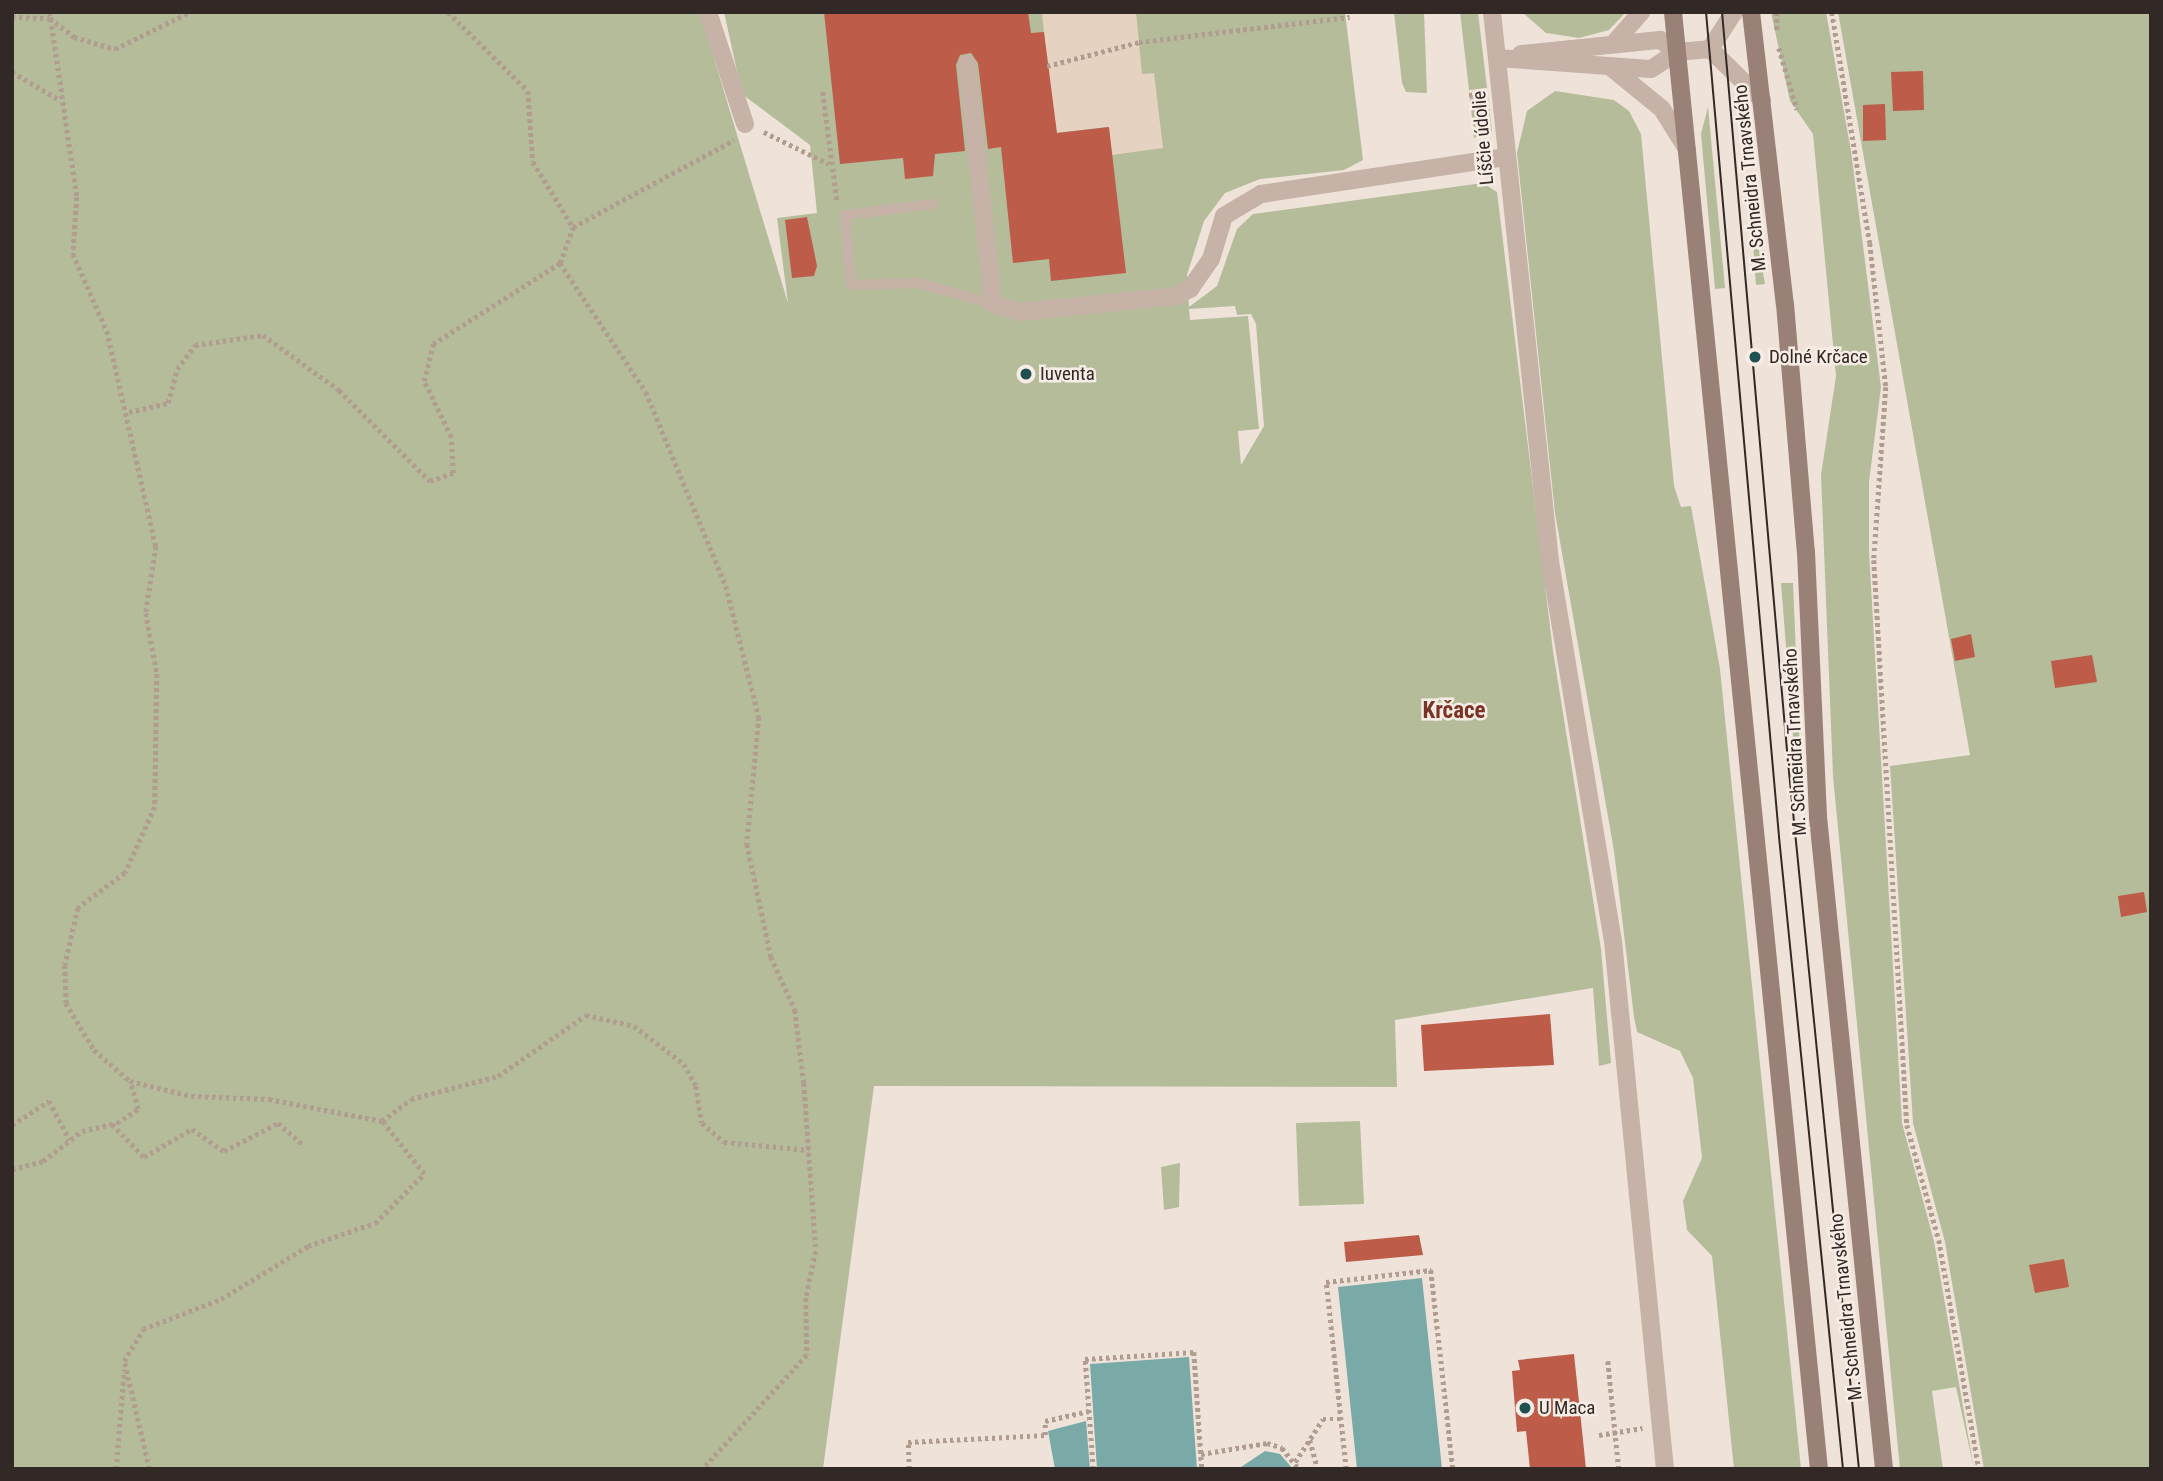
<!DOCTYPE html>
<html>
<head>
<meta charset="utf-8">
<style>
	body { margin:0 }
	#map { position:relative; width:2163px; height:1481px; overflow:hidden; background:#efe3d9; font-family:"Roboto Condensed",sans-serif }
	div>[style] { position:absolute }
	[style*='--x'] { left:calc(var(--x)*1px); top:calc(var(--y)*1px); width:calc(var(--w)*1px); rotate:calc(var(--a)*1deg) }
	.green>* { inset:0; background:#b4bc9a }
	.plaza>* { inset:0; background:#e6d2c1 }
	.water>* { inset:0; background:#7aaaa8 }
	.building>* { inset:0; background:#bc5c49 }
	.path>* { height:4.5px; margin-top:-2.25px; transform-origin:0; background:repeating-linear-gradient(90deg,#b19c90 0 3.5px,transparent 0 7px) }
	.service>* { height:10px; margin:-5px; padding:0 5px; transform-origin:5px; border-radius:5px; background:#c6b2a6 }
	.minor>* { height:18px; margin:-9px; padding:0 9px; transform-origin:9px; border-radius:9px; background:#c6b2a6 }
	.secondary>* { height:18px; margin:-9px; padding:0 9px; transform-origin:9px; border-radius:9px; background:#998178 }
	.tram>* { height:2px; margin:-1px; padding:0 1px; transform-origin:1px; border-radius:1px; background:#322926 }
	.dots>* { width:19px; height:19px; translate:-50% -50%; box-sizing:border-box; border:4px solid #f7ede5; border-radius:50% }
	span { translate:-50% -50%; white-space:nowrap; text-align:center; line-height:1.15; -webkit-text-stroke:5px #f7ede5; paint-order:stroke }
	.street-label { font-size:19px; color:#322926 }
	.poi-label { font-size:19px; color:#322926 }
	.left { translate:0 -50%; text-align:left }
	.quarter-label { font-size:23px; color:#7b3326; font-weight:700 }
	.frame { position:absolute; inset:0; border:14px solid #322926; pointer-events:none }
</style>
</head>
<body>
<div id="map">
	<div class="green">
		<i style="clip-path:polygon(evenodd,12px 12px,700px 12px,788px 303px,777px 218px,817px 213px,810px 145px,742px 94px,724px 12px,1345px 12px,1363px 160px,1344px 170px,1260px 179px,1225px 193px,1204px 221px,1187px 275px,1189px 307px,1217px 286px,1237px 229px,1253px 214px,1483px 183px,1497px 192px,1553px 651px,1601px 949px,1611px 1063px,1599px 1066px,1593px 988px,1395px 1020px,1397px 1087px,874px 1086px,823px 1469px,12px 1469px,12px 12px,1235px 306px,1237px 315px,1251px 314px,1256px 324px,1264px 426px,1241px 465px,1238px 431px,1259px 429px,1248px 316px,1190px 320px,1189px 309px,1235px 306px)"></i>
		<i style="clip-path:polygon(1394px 12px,1424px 12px,1427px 93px,1406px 92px,1402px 83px)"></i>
		<i style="clip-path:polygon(1460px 12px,1478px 12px,1487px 88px,1469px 90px)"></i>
		<i style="clip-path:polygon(1522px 12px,1626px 12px,1609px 30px,1579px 38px,1546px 33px)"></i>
		<i style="clip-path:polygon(1771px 12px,1826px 12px,1851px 151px,1881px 387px,1869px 482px,1869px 551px,1902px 1123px,1934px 1241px,1974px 1469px,1956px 1387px,1932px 1391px,1943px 1469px,1900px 1469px,1833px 776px,1821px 475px,1836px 376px,1813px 134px,1790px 101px)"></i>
		<i style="clip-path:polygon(1838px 12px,2151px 12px,2151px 1469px,1984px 1469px,1945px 1242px,1913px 1123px,1890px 766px,1970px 755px)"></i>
		<i style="clip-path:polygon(1555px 91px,1614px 100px,1629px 111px,1641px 134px,1674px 486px,1681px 507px,1691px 506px,1720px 669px,1801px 1469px,1734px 1469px,1712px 1256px,1687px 1230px,1683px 1201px,1702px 1158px,1693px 1078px,1680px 1051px,1637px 1032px,1634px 1017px,1614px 851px,1555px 513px,1517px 153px,1527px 111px)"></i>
		<i style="clip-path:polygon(1488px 96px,1492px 132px,1474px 138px,1470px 98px)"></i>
		<i style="clip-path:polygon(1708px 107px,1725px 288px,1715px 289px,1701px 134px)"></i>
		<i style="clip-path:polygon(1750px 201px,1765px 284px,1756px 285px)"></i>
		<i style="clip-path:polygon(1781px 583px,1793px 583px,1802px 800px,1798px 800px)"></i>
		<i style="clip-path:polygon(1360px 1121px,1364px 1204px,1299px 1206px,1296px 1123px)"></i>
		<i style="clip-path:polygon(1180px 1163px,1179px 1207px,1164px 1210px,1161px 1167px)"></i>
	</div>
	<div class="plaza">
		<i style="clip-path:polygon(1042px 12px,1136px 12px,1142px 74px,1154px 73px,1163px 148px,1112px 155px,1108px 127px,1037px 135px,1047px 66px)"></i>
	</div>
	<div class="water">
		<i style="clip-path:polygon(1422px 1278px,1442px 1469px,1357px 1469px,1338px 1287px)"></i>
		<i style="clip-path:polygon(1189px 1357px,1197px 1469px,1097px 1469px,1090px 1364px)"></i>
		<i style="clip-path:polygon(1086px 1421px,1090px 1469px,1055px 1469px,1048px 1431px)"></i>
		<i style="clip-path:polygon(1265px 1451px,1280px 1454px,1293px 1469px,1238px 1469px)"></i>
	</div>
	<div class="building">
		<i style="clip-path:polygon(824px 12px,1028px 12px,1031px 33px,1044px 32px,1057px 133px,1109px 127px,1126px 273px,1051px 281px,1049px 259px,1013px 263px,1001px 147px,988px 149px,978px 63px,971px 53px,960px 55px,956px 65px,965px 151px,935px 154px,933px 176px,905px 179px,903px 158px,840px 164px)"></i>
		<i style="clip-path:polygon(1923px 71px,1924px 110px,1893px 111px,1891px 72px)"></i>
		<i style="clip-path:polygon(1885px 104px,1886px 140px,1863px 141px,1863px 105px)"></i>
		<i style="clip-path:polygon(807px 217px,817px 266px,814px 276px,792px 278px,785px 220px)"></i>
		<i style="clip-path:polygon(1971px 634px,1975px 657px,1955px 661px,1951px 639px)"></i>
		<i style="clip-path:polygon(2092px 655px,2097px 682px,2055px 688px,2051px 661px)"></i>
		<i style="clip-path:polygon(2144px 892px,2147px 912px,2121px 917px,2118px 896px)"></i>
		<i style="clip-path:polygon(1550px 1014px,1554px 1065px,1424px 1071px,1421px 1025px)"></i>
		<i style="clip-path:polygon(1419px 1235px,1423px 1255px,1346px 1262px,1344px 1242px)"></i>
		<i style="clip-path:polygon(2064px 1259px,2069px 1287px,2035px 1293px,2029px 1265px)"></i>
		<i style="clip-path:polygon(1574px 1354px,1586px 1469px,1530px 1469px,1526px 1431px,1517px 1432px,1512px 1371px,1520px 1370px,1518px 1360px)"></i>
	</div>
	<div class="path">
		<i style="--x:50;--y:12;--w:187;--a:81.7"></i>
		<i style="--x:77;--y:197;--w:57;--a:94"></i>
		<i style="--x:73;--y:254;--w:84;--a:66.2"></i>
		<i style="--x:107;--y:331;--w:221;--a:77.2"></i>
		<i style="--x:156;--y:546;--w:68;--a:98.5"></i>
		<i style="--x:146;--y:613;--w:62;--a:79.8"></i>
		<i style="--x:157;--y:674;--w:133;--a:90.9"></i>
		<i style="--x:155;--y:807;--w:72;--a:114.4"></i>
		<i style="--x:125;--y:873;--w:59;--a:143.3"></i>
		<i style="--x:78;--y:908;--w:58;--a:102.8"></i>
		<i style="--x:65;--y:965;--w:38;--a:88"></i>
		<i style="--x:66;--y:1003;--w:55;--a:59.2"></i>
		<i style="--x:94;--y:1050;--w:48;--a:40.7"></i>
		<i style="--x:448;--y:12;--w:112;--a:44.6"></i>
		<i style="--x:528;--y:91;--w:71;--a:86"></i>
		<i style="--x:533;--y:162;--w:76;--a:58.4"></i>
		<i style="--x:1777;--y:12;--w:20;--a:90"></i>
		<i style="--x:1832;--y:12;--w:234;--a:80.7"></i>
		<i style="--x:1870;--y:243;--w:145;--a:83.7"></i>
		<i style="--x:1886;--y:387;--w:173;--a:94"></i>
		<i style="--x:1874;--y:560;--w:566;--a:86.66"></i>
		<i style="--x:1907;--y:1125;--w:119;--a:74.5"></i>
		<i style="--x:1939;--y:1240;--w:232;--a:80.1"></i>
		<i style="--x:12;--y:17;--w:38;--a:2"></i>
		<i style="--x:50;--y:18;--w:31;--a:38"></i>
		<i style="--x:74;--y:37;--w:43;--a:16.3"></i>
		<i style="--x:115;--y:49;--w:84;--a:-26.3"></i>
		<i style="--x:1779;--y:48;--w:64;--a:73.6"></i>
		<i style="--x:1047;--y:66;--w:95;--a:-14.6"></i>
		<i style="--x:1139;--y:42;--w:212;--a:-6.8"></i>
		<i style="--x:12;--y:72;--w:56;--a:30.3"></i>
		<i style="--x:823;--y:92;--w:111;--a:82.7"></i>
		<i style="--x:1469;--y:95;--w:13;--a:-9"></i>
		<i style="--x:764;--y:132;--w:72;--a:26.2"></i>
		<i style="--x:560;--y:263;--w:155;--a:56.3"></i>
		<i style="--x:646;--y:392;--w:210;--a:67.6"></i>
		<i style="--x:726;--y:586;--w:135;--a:75.9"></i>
		<i style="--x:759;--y:717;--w:128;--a:95.4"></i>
		<i style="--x:747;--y:844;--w:116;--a:78"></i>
		<i style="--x:771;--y:957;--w:58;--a:65.6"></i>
		<i style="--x:795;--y:1010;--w:74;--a:83"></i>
		<i style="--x:804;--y:1083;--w:168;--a:85.9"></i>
		<i style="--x:816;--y:1251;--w:48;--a:102"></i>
		<i style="--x:806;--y:1298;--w:57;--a:89"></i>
		<i style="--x:807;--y:1355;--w:154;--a:132.4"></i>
		<i style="--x:129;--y:412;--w:40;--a:-13"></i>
		<i style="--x:168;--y:403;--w:35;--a:-75"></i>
		<i style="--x:177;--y:369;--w:30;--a:-53"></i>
		<i style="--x:195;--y:345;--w:69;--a:-8.4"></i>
		<i style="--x:263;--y:335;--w:94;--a:35.9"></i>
		<i style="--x:339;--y:390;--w:129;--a:45"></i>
		<i style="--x:430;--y:481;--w:24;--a:-19"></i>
		<i style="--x:453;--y:473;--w:36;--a:-93"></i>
		<i style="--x:451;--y:437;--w:62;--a:-115.7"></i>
		<i style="--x:424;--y:381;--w:38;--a:-76"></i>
		<i style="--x:433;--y:344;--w:151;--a:-32.5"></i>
		<i style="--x:560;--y:263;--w:38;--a:-70"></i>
		<i style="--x:573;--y:227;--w:183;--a:-28.4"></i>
		<i style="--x:112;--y:1124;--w:46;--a:45.9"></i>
		<i style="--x:144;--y:1157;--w:56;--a:-30.3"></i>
		<i style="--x:192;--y:1129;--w:39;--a:35"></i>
		<i style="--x:224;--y:1151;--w:61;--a:-27.4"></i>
		<i style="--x:278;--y:1123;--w:35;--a:41"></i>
		<i style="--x:12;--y:1125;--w:44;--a:-33"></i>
		<i style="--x:49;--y:1101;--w:44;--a:61.7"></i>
		<i style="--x:12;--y:1169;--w:32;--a:-14"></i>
		<i style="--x:43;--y:1161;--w:49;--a:-37.6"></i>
		<i style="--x:82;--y:1131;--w:36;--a:-13"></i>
		<i style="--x:117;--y:1123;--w:25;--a:-34"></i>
		<i style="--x:138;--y:1109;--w:29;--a:-106"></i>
		<i style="--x:130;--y:1081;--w:63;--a:13.8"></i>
		<i style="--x:191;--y:1096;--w:78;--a:2.2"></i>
		<i style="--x:269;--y:1099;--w:115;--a:11"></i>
		<i style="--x:382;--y:1121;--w:36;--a:-37"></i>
		<i style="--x:411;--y:1099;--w:90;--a:-14.8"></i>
		<i style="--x:498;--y:1076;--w:107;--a:-34.7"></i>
		<i style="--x:586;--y:1015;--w:49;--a:12.9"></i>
		<i style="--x:634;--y:1026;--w:63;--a:37.2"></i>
		<i style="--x:684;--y:1064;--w:25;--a:61"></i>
		<i style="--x:696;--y:1086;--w:37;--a:81"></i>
		<i style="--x:702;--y:1123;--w:29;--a:41"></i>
		<i style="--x:724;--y:1142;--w:85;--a:5.4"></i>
		<i style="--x:1608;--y:1361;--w:109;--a:84.2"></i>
		<i style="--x:1599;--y:1435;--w:44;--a:-9.2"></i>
		<i style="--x:1310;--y:1440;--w:30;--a:75"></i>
		<i style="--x:1201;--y:1454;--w:67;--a:-9.5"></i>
		<i style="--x:1267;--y:1443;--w:16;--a:18"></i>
		<i style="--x:1282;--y:1448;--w:27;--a:51"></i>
		<i style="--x:1295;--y:1462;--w:51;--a:-56.9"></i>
		<i style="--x:1323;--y:1419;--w:18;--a:0"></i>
		<i style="--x:116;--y:1469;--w:100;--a:-85.4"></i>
		<i style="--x:149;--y:1469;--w:111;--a:-103"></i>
		<i style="--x:124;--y:1361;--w:37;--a:-59"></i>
		<i style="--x:143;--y:1329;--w:84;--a:-21"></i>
		<i style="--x:221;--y:1299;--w:102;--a:-31.3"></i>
		<i style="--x:308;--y:1246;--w:71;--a:-18.9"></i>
		<i style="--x:375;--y:1223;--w:69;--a:-45"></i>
		<i style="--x:424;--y:1174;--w:68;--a:-128.4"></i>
		<i style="--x:909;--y:1469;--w:27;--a:-92"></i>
		<i style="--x:908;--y:1442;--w:137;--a:-2.9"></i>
		<i style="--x:1045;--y:1435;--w:14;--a:-90"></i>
		<i style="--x:1045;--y:1421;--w:45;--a:-12.8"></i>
		<i style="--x:1093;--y:1469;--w:110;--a:-94.2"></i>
		<i style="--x:1085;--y:1359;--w:109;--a:-3.7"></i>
		<i style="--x:1194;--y:1352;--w:117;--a:86.1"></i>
		<i style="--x:1346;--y:1469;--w:188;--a:-96.1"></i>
		<i style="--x:1326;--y:1282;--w:106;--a:-6.5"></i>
		<i style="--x:1431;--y:1270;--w:200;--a:83.7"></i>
	</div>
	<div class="service">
		<i style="--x:933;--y:204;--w:89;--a:172.9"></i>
		<i style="--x:845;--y:215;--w:70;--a:85.1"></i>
		<i style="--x:851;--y:285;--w:67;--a:-1.7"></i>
		<i style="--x:918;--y:283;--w:78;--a:15.6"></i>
	</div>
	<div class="minor">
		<i style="--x:708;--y:12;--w:118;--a:71.7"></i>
		<i style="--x:1492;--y:12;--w:552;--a:83.97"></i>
		<i style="--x:1550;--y:561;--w:385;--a:80.6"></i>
		<i style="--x:1613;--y:941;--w:531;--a:84.38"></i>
		<i style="--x:1616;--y:41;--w:38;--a:-49"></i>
		<i style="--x:1710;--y:49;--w:44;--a:-57"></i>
		<i style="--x:1521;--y:54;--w:140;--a:-5.8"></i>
		<i style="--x:1660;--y:40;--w:21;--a:35"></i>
		<i style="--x:1497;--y:58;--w:154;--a:4.1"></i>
		<i style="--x:1651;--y:69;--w:31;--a:-33"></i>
		<i style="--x:1677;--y:52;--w:33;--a:-5"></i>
		<i style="--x:1710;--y:49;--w:73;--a:44.4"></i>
		<i style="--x:967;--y:64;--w:241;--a:83.8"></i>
		<i style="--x:993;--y:304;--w:29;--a:16"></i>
		<i style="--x:1021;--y:312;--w:155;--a:-5.9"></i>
		<i style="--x:1175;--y:296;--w:17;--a:-25"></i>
		<i style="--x:1190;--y:289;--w:37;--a:-55"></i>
		<i style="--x:1211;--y:259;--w:45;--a:-73.2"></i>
		<i style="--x:1224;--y:216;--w:43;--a:-30.7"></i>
		<i style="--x:1261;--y:194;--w:247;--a:-8.6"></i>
		<i style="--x:1613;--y:69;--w:63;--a:39.2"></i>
		<i style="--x:1662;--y:109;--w:47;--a:58"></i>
	</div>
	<div class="secondary">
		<i style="--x:1673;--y:12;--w:1464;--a:84.28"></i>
		<i style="--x:1751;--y:12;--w:294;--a:83.4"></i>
		<i style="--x:1785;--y:304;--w:249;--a:85.2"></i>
		<i style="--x:1806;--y:552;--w:265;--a:87.4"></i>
		<i style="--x:1818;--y:817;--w:655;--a:84.22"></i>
	</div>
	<div class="tram">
		<i style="--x:1706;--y:12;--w:828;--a:84.94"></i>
		<i style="--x:1779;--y:837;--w:635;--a:84.22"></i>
		<i style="--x:1722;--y:12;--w:753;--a:84.97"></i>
		<i style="--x:1788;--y:762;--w:711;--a:84.27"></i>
	</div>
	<div class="dots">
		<i style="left:1755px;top:357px;background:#1f5050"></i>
		<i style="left:1026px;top:374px;background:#1f5050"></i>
		<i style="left:1525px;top:1408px;background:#1f5050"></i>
	</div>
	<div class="street-label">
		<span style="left:1483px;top:138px;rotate:-95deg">Líščie údolie</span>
		<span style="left:1750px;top:178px;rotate:-96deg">M. Schneidra Trnavského</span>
		<span style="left:1795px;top:742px;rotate:-93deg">M. Schneidra Trnavského</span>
		<span style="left:1846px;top:1307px;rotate:-96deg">M. Schneidra Trnavského</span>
	</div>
	<div class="poi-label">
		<span class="left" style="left:1769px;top:357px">Dolné Krčace</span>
		<span class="left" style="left:1040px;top:374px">Iuventa</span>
		<span class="left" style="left:1539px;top:1408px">U Maca</span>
	</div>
	<div class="quarter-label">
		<span style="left:1454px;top:711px">Krčace</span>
	</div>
	<div class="frame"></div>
</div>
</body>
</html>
